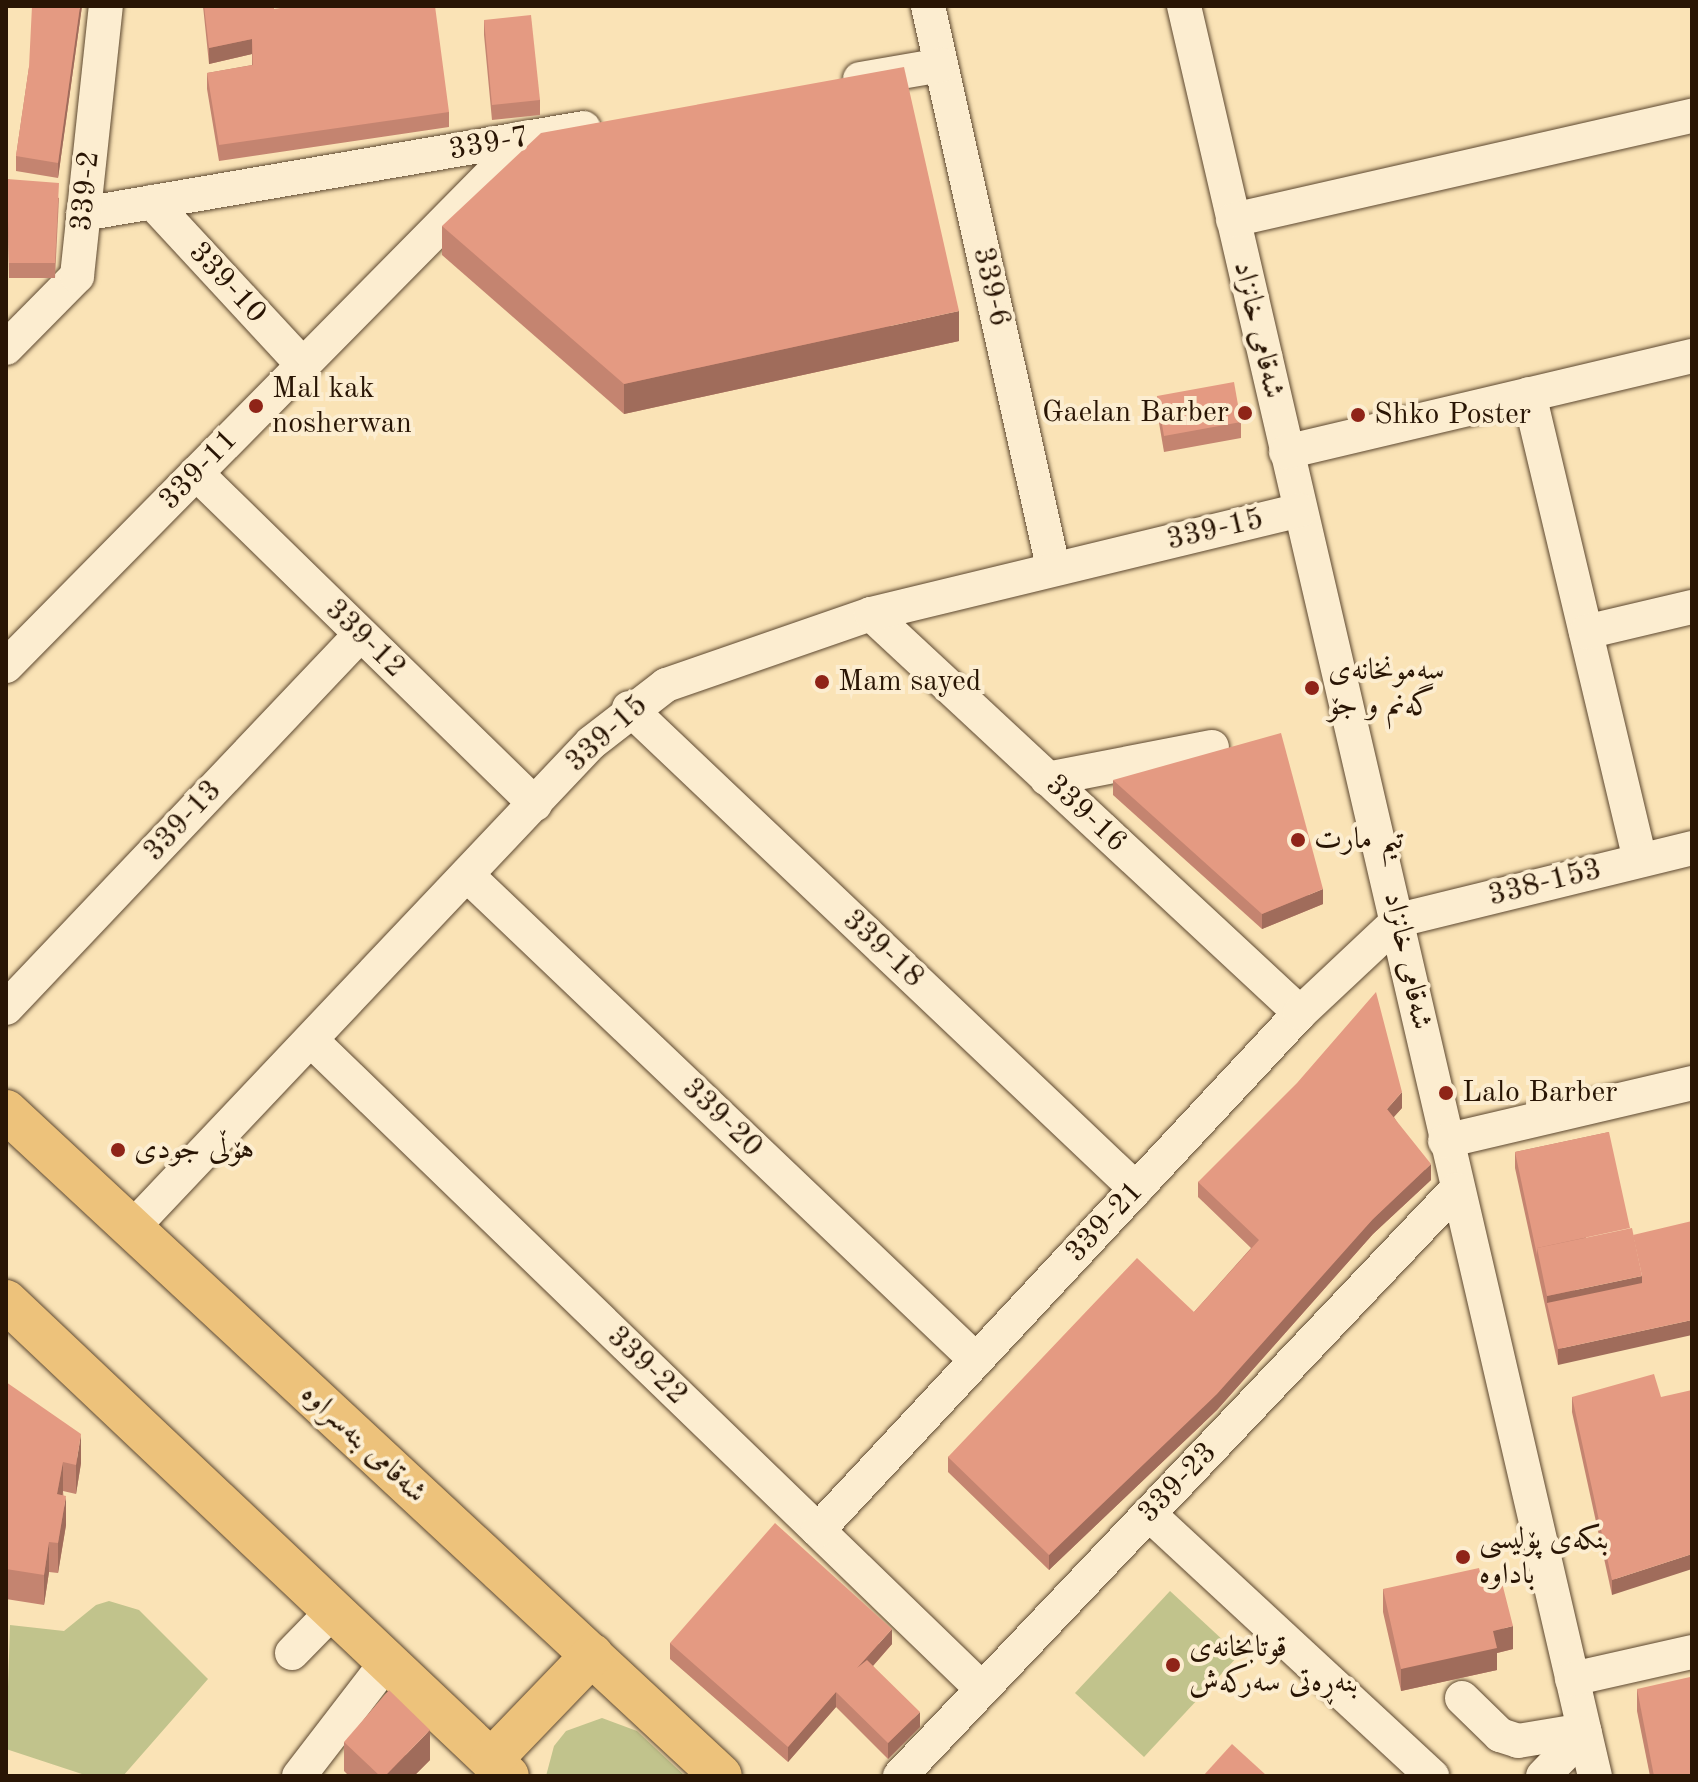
<!DOCTYPE html>
<html>
<head>
<meta charset="utf-8">
<style>
	body { margin:0 }
	#map { position:relative; width:1698px; height:1782px; overflow:hidden; background:#fae3b6; font-family:"Old Standard TT",Amiri,serif }
	div>[style] { position:absolute }
	[style*='--x'] { left:calc(var(--x)*1px); top:calc(var(--y)*1px); width:calc(var(--w)*1px); rotate:calc(var(--a)*1deg) }
	.green>* { inset:0; background:#c1c38c }
	.roads { filter:drop-shadow(0 0 2px #5d4830) drop-shadow(0 0 2px #5d4830) }
	.minor>* { height:34px; margin:-17px; padding:0 17px; transform-origin:17px; border-radius:17px; background:#fcedd0 }
	.major>* { height:42px; margin:-21px; padding:0 21px; transform-origin:21px; border-radius:21px; background:#edc27b }
	.wall>* { inset:0; background:#c48470 }
	.shaded-wall>* { inset:0; background:#a06c5b }
	.building>* { inset:0; background:#e49a82 }
	.dots>* { width:22px; height:22px; translate:-50% -50%; box-sizing:border-box; border:4px solid #fcedd0; border-radius:50% }
	span { translate:-50% -50%; white-space:nowrap; text-align:center; line-height:1.15; -webkit-text-stroke:8px #fcedd0; paint-order:stroke }
	.street-label { font-size:30px; color:#291504 }
	.poi-label { font-size:30px; color:#291504 }
	.left { translate:0 -50%; text-align:left }
	.right { translate:-100% -50%; text-align:right }
	.frame { position:absolute; inset:0; border:8px solid #291504; pointer-events:none }
</style>
</head>
<body>
<div id="map">
	<div class="green">
		<i style="clip-path:polygon(1170px 1591px,1239px 1655px,1144px 1757px,1075px 1693px)"></i>
		<i style="clip-path:polygon(109px 1601px,139px 1610px,208px 1679px,123px 1776px,88px 1776px,6px 1749px,10px 1625px,64px 1631px,96px 1605px)"></i>
		<i style="clip-path:polygon(602px 1718px,637px 1731px,685px 1776px,546px 1776px,554px 1746px,566px 1731px)"></i>
	</div>
	<div class="roads">
		<div class="minor">
			<i style="--x:928;--y:6;--w:575;--a:77.44"></i>
			<i style="--x:1184;--y:6;--w:1817;--a:76.93"></i>
			<i style="--x:860;--y:79;--w:82;--a:-9.8"></i>
			<i style="--x:152;--y:202;--w:221;--a:47.2"></i>
			<i style="--x:83;--y:214;--w:508;--a:-9.74"></i>
			<i style="--x:1233;--y:220;--w:471;--a:-12.8"></i>
			<i style="--x:6;--y:348;--w:101;--a:-45.4"></i>
			<i style="--x:77;--y:276;--w:272;--a:-83.9"></i>
			<i style="--x:1529;--y:394;--w:479;--a:76.6"></i>
			<i style="--x:1286;--y:452;--w:417;--a:-13.3"></i>
			<i style="--x:196;--y:473;--w:474;--a:44.3"></i>
			<i style="--x:871;--y:614;--w:586;--a:42.92"></i>
			<i style="--x:1586;--y:632;--w:109;--a:-13.3"></i>
			<i style="--x:6;--y:666;--w:742;--a:-45.38"></i>
			<i style="--x:629;--y:708;--w:699;--a:43.49"></i>
			<i style="--x:1047;--y:779;--w:168;--a:-11"></i>
			<i style="--x:468;--y:876;--w:702;--a:43.61"></i>
			<i style="--x:6;--y:1008;--w:514;--a:-46.5"></i>
			<i style="--x:313;--y:1042;--w:931;--a:44.04"></i>
			<i style="--x:1445;--y:1141;--w:254;--a:-13.2"></i>
			<i style="--x:131;--y:1229;--w:669;--a:-46.57"></i>
			<i style="--x:591;--y:743;--w:95;--a:-37.7"></i>
			<i style="--x:666;--y:685;--w:217;--a:-19.1"></i>
			<i style="--x:871;--y:614;--w:441;--a:-13.6"></i>
			<i style="--x:1149;--y:1514;--w:386;--a:42.8"></i>
			<i style="--x:818;--y:1530;--w:707;--a:-47.01"></i>
			<i style="--x:1300;--y:1013;--w:136;--a:-43.2"></i>
			<i style="--x:1399;--y:920;--w:302;--a:-13.8"></i>
			<i style="--x:292;--y:1653;--w:57;--a:-45.7"></i>
			<i style="--x:1572;--y:1679;--w:123;--a:-12.7"></i>
			<i style="--x:1462;--y:1698;--w:53;--a:44.2"></i>
			<i style="--x:1500;--y:1735;--w:19;--a:18"></i>
			<i style="--x:1518;--y:1741;--w:67;--a:-9.5"></i>
			<i style="--x:299;--y:1776;--w:143;--a:-52.4"></i>
			<i style="--x:900;--y:1776;--w:808;--a:-46.5"></i>
			<i style="--x:1543;--y:1776;--w:60;--a:-45.7"></i>
		</div>
		<div class="major">
			<i style="--x:6;--y:1111;--w:976;--a:42.92"></i>
			<i style="--x:6;--y:1301;--w:691;--a:43.42"></i>
			<i style="--x:491;--y:1760;--w:146;--a:-46.1"></i>
		</div>
	</div>
	<div class="wall">
		<i style="clip-path:polygon(82px 6px,58px 178px,16px 171px,16px 156px,29px 67px)"></i>
		<i style="clip-path:polygon(203px 6px,274px 6px,274px 9px,449px 112px,449px 127px,219px 161px,207px 89px,207px 73px,252px 65px,252px 54px,209px 64px)"></i>
		<i style="clip-path:polygon(484px 20px,540px 100px,540px 115px,492px 120px,484px 35px)"></i>
		<i style="clip-path:polygon(7px 179px,59px 198px,55px 278px,9px 278px)"></i>
		<i style="clip-path:polygon(442px 226px,959px 341px,624px 414px,442px 255px)"></i>
		<i style="clip-path:polygon(1157px 396px,1241px 422px,1241px 438px,1164px 452px,1157px 411px)"></i>
		<i style="clip-path:polygon(1113px 780px,1323px 904px,1262px 929px,1113px 795px)"></i>
		<i style="clip-path:polygon(1402px 1108px,1394px 1117px,1431px 1180px,1373px 1234px,1217px 1410px,1049px 1570px,948px 1472px,948px 1457px,1194px 1312px,1251px 1248px,1198px 1197px,1198px 1182px)"></i>
		<i style="clip-path:polygon(1609px 1132px,1558px 1365px,1515px 1168px,1515px 1152px)"></i>
		<i style="clip-path:polygon(6px 1382px,81px 1463px,76px 1494px,63px 1491px,66px 1525px,58px 1573px,49px 1572px,44px 1605px,6px 1599px)"></i>
		<i style="clip-path:polygon(1572px 1397px,1661px 1397px,1612px 1595px,1572px 1412px)"></i>
		<i style="clip-path:polygon(1483px 1584px,1513px 1649px,1497px 1653px,1497px 1670px,1401px 1691px,1383px 1612px,1383px 1589px)"></i>
		<i style="clip-path:polygon(670px 1643px,892px 1644px,873px 1666px,920px 1727px,888px 1759px,836px 1707px,788px 1762px,670px 1659px)"></i>
		<i style="clip-path:polygon(1637px 1689px,1692px 1776px,1650px 1776px,1637px 1711px)"></i>
		<i style="clip-path:polygon(344px 1742px,430px 1760px,414px 1776px,349px 1776px,344px 1771px)"></i>
	</div>
	<div class="shaded-wall">
		<i style="clip-path:polygon(80px 6px,82px 6px,58px 178px,58px 163px)"></i>
		<i style="clip-path:polygon(252px 39px,252px 54px,209px 64px,209px 48px)"></i>
		<i style="clip-path:polygon(959px 311px,959px 341px,624px 414px,624px 384px)"></i>
		<i style="clip-path:polygon(1323px 889px,1323px 904px,1262px 929px,1262px 914px)"></i>
		<i style="clip-path:polygon(1402px 1092px,1402px 1108px,1387px 1124px,1387px 1109px)"></i>
		<i style="clip-path:polygon(1431px 1164px,1431px 1180px,1373px 1234px,1217px 1410px,1049px 1570px,1049px 1555px,1373px 1219px)"></i>
		<i style="clip-path:polygon(1642px 1276px,1642px 1298px,1547px 1303px,1547px 1296px)"></i>
		<i style="clip-path:polygon(1692px 1320px,1692px 1335px,1558px 1365px,1558px 1349px)"></i>
		<i style="clip-path:polygon(81px 1434px,81px 1463px,76px 1494px,76px 1465px)"></i>
		<i style="clip-path:polygon(63px 1462px,63px 1491px,57px 1524px,57px 1494px)"></i>
		<i style="clip-path:polygon(66px 1496px,66px 1525px,58px 1573px,58px 1543px)"></i>
		<i style="clip-path:polygon(49px 1542px,49px 1572px,44px 1605px,44px 1575px)"></i>
		<i style="clip-path:polygon(1692px 1554px,1692px 1569px,1612px 1595px,1612px 1580px)"></i>
		<i style="clip-path:polygon(1513px 1626px,1513px 1649px,1497px 1653px,1497px 1670px,1401px 1691px,1401px 1669px,1493px 1631px)"></i>
		<i style="clip-path:polygon(892px 1629px,892px 1644px,857px 1684px,857px 1668px)"></i>
		<i style="clip-path:polygon(836px 1692px,836px 1707px,788px 1762px,788px 1747px)"></i>
		<i style="clip-path:polygon(920px 1712px,920px 1727px,888px 1759px,888px 1743px)"></i>
		<i style="clip-path:polygon(430px 1730px,430px 1760px,414px 1776px,385px 1776px)"></i>
	</div>
	<div class="building">
		<i style="clip-path:polygon(32px 6px,80px 6px,58px 163px,16px 156px,29px 67px)"></i>
		<i style="clip-path:polygon(204px 6px,274px 6px,274px 9px,294px 6px,435px 6px,449px 112px,219px 145px,207px 73px,253px 65px,252px 39px,209px 48px)"></i>
		<i style="clip-path:polygon(531px 15px,540px 100px,492px 105px,484px 20px)"></i>
		<i style="clip-path:polygon(904px 67px,959px 311px,624px 384px,442px 226px,541px 133px)"></i>
		<i style="clip-path:polygon(7px 179px,59px 183px,55px 263px,9px 263px)"></i>
		<i style="clip-path:polygon(1234px 382px,1241px 422px,1164px 436px,1157px 396px)"></i>
		<i style="clip-path:polygon(1281px 733px,1323px 889px,1262px 914px,1113px 780px)"></i>
		<i style="clip-path:polygon(1376px 992px,1402px 1092px,1387px 1109px,1431px 1164px,1373px 1219px,1217px 1394px,1049px 1555px,948px 1457px,1137px 1258px,1194px 1312px,1259px 1240px,1198px 1182px,1297px 1083px)"></i>
		<i style="clip-path:polygon(1609px 1132px,1630px 1228px,1537px 1248px,1537px 1255px,1515px 1152px)"></i>
		<i style="clip-path:polygon(1692px 1221px,1692px 1320px,1558px 1349px,1547px 1303px,1642px 1283px,1642px 1276px,1633px 1235px)"></i>
		<i style="clip-path:polygon(1632px 1228px,1642px 1276px,1547px 1296px,1537px 1248px)"></i>
		<i style="clip-path:polygon(1654px 1374px,1661px 1397px,1692px 1390px,1692px 1554px,1612px 1580px,1572px 1397px)"></i>
		<i style="clip-path:polygon(6px 1382px,81px 1434px,76px 1465px,63px 1462px,57px 1494px,66px 1496px,58px 1543px,49px 1542px,44px 1575px,6px 1569px)"></i>
		<i style="clip-path:polygon(775px 1523px,892px 1629px,857px 1668px,867px 1660px,920px 1712px,888px 1743px,836px 1692px,788px 1747px,670px 1643px)"></i>
		<i style="clip-path:polygon(1479px 1568px,1483px 1584px,1501px 1579px,1513px 1626px,1493px 1631px,1497px 1648px,1401px 1669px,1383px 1589px)"></i>
		<i style="clip-path:polygon(1690px 1677px,1692px 1685px,1692px 1776px,1654px 1776px,1637px 1689px)"></i>
		<i style="clip-path:polygon(389px 1690px,430px 1730px,385px 1776px,380px 1776px,344px 1742px)"></i>
		<i style="clip-path:polygon(1232px 1744px,1266px 1775px,1265px 1776px,1203px 1776px)"></i>
	</div>
	<div class="dots">
		<i style="left:256px;top:406px;background:#8f2418"></i>
		<i style="left:1245px;top:413px;background:#8f2418"></i>
		<i style="left:1358px;top:415px;background:#8f2418"></i>
		<i style="left:822px;top:682px;background:#8f2418"></i>
		<i style="left:1312px;top:688px;background:#8f2418"></i>
		<i style="left:1298px;top:840px;background:#8f2418"></i>
		<i style="left:1446px;top:1093px;background:#8f2418"></i>
		<i style="left:118px;top:1150px;background:#8f2418"></i>
		<i style="left:1463px;top:1557px;background:#8f2418"></i>
		<i style="left:1173px;top:1665px;background:#8f2418"></i>
	</div>
	<div class="street-label">
		<span style="left:489px;top:144px;rotate:-10deg">339-7</span>
		<span style="left:86px;top:191px;rotate:-84deg">339-2</span>
		<span style="left:227px;top:283px;rotate:47deg">339-10</span>
		<span style="left:991px;top:287px;rotate:77deg">339-6</span>
		<span style="left:1258px;top:330px;rotate:77deg">شەقامی خانزاد</span>
		<span style="left:199px;top:470px;rotate:-46deg">339-11</span>
		<span style="left:1215px;top:530px;rotate:-13deg">339-15</span>
		<span style="left:365px;top:639px;rotate:44deg">339-12</span>
		<span style="left:607px;top:734px;rotate:-42deg">339-15</span>
		<span style="left:1086px;top:814px;rotate:43deg">339-16</span>
		<span style="left:183px;top:821px;rotate:-47deg">339-13</span>
		<span style="left:1545px;top:883px;rotate:-14deg">338-153</span>
		<span style="left:883px;top:949px;rotate:43deg">339-18</span>
		<span style="left:1407px;top:961px;rotate:78deg">شەقامی خانزاد</span>
		<span style="left:722px;top:1118px;rotate:44deg">339-20</span>
		<span style="left:1105px;top:1222px;rotate:-47deg">339-21</span>
		<span style="left:647px;top:1366px;rotate:44deg">339-22</span>
		<span style="left:363px;top:1444px;rotate:43deg">شەقامی بنەسراوە</span>
		<span style="left:1178px;top:1483px;rotate:-46deg">339-23</span>
	</div>
	<div class="poi-label">
		<span class="left" style="left:272px;top:406px">Mal kak<br>nosherwan</span>
		<span class="right" style="left:1229px;top:413px">Gaelan Barber</span>
		<span class="left" style="left:1374px;top:415px">Shko Poster</span>
		<span class="left" style="left:1328px;top:688px">سەمونخانەی<br>گەنم و جۆ</span>
		<span class="left" style="left:838px;top:682px">Mam sayed</span>
		<span class="left" style="left:1314px;top:840px">تيم مارت</span>
		<span class="left" style="left:1462px;top:1093px">Lalo Barber</span>
		<span class="left" style="left:134px;top:1150px">هۆڵی جودی</span>
		<span class="left" style="left:1479px;top:1557px">بنکەی پۆلیسی<br>باداوە</span>
		<span class="left" style="left:1189px;top:1665px">قوتابخانەی<br>بنەڕەتی سەرکەش</span>
	</div>
	<div class="frame"></div>
</div>
</body>
</html>
